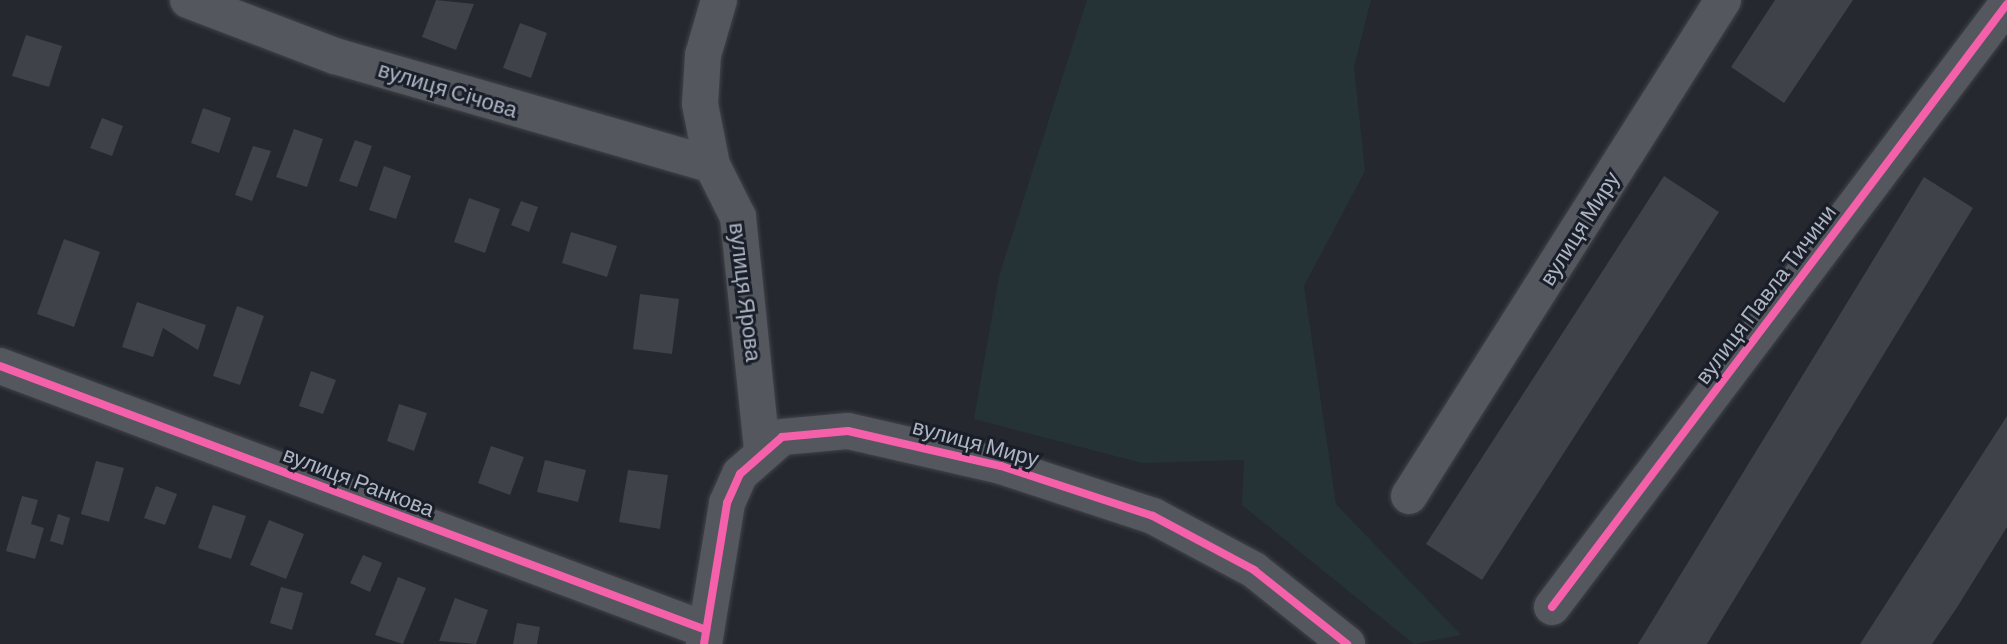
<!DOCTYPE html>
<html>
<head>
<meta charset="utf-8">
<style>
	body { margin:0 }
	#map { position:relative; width:2007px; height:644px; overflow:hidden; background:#25282f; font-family:Barlow,sans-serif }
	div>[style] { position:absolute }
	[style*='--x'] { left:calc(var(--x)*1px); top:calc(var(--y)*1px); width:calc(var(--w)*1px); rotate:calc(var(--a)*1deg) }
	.green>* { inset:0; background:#253337 }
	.building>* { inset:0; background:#3f4248 }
	.roads { filter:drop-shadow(0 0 2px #414349) drop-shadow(0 0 2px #414349) }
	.minor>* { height:36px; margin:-18px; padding:0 18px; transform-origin:18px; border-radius:18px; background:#54575e }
	.cycleway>* { height:8px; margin:-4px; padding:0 4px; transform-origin:4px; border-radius:4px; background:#f560ab }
	span { translate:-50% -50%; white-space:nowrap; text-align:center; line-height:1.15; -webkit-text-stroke:6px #191e29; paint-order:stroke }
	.street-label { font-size:22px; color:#adb4c2 }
</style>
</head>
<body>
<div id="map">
	<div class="green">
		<i style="clip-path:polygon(1087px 0,1371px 0,1354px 67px,1365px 171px,1304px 286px,1336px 504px,1461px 635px,1414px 644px,1242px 505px,1244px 460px,1142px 463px,974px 419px,999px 276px)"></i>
	</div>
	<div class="building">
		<i style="clip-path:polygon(436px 0,474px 4px,456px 50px,422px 37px)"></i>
		<i style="clip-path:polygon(1775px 0,1853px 0,1784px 103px,1731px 67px)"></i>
		<i style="clip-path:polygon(520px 23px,547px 33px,531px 78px,503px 68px)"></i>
		<i style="clip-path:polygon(26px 35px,62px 46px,49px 87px,12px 76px)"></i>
		<i style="clip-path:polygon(203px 108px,231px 118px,219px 153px,191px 143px)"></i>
		<i style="clip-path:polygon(102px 118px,123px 126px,112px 156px,90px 148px)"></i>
		<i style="clip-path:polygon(294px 129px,323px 139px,307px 187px,276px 177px)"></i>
		<i style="clip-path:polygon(355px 140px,372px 146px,357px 187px,339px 181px)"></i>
		<i style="clip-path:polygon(253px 146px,271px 151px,252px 201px,235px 195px)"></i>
		<i style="clip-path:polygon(384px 166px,411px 176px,396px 219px,369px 210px)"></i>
		<i style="clip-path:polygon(1664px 176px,1719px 212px,1482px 580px,1426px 544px)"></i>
		<i style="clip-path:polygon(1924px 177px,1973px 208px,1707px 644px,1638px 644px)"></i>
		<i style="clip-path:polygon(469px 198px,500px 209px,485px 253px,454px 242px)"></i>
		<i style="clip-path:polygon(521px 201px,538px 207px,529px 232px,511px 225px)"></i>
		<i style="clip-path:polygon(571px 232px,617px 246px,607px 277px,562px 263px)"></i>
		<i style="clip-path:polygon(64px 239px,100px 252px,74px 327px,37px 314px)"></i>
		<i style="clip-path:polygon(640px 294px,679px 299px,672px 354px,633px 349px)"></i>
		<i style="clip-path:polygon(137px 302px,206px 325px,198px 350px,163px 328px,153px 357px,122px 347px)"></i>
		<i style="clip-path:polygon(237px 306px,264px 316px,240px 385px,213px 376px)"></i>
		<i style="clip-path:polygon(311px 371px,336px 380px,323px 414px,299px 406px)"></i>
		<i style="clip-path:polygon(399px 404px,427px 413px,414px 451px,387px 441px)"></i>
		<i style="clip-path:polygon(2007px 416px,2007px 527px,1956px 609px,1932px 644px,1860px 644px)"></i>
		<i style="clip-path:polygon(491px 446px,524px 457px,510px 495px,478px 483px)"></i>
		<i style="clip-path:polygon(545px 460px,586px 470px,578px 502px,537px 492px)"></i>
		<i style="clip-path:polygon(96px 461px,124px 468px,109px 522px,81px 514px)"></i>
		<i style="clip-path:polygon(628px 470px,668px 475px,660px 529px,619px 522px)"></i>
		<i style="clip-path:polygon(156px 486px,177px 494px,165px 525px,144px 518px)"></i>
		<i style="clip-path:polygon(22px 496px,38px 500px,31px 524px,44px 528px,35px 559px,6px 551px)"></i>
		<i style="clip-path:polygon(213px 505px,246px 516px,231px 559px,198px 548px)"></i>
		<i style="clip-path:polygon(58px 514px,70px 518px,63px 545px,50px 541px)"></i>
		<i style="clip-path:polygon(269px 520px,304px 534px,286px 579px,250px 565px)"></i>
		<i style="clip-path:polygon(363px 555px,382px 563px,370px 592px,350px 583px)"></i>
		<i style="clip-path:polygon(398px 577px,426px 588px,403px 644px,375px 635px)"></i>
		<i style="clip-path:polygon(281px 587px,303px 593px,292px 630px,270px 623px)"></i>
		<i style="clip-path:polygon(455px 598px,488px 610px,476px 644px,439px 641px)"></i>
		<i style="clip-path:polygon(517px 623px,540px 627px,537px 644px,513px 644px)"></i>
	</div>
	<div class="roads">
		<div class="minor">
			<i style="--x:188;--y:0;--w:157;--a:20.9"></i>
			<i style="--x:335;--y:56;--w:392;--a:16.1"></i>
			<i style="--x:719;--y:0;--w:57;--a:106.2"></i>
			<i style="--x:703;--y:55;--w:49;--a:93.5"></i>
			<i style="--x:700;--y:104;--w:62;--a:78.9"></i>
			<i style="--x:712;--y:165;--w:58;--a:63.4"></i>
			<i style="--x:738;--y:217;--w:234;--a:84.1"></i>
			<i style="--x:0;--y:366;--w:754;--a:20.5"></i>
			<i style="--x:1409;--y:496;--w:587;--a:-57.66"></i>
			<i style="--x:1552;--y:607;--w:755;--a:-52.96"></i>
			<i style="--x:704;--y:644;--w:143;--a:-80.7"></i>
			<i style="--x:727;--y:503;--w:32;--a:-66"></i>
			<i style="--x:740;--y:474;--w:56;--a:-41.4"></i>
			<i style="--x:782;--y:437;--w:66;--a:-5.2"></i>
			<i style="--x:848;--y:431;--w:157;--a:12.9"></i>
			<i style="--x:1001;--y:466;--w:160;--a:18.2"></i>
			<i style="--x:1153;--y:516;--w:115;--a:28.1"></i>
			<i style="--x:1254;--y:570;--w:119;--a:38.5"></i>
		</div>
	</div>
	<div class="cycleway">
		<i style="--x:0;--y:366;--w:754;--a:20.5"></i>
		<i style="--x:1552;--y:607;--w:755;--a:-52.96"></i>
		<i style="--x:704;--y:644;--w:143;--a:-80.7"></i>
		<i style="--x:727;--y:503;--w:32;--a:-66"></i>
		<i style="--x:740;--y:474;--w:56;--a:-41.4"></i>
		<i style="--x:782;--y:437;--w:66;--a:-5.2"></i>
		<i style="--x:848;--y:431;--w:157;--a:12.9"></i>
		<i style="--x:1001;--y:466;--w:160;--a:18.2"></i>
		<i style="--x:1153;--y:516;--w:115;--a:28.1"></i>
		<i style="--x:1254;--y:570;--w:119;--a:38.5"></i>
	</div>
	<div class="street-label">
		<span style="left:448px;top:89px;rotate:17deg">вулиця Січова</span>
		<span style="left:1579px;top:228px;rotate:-58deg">вулиця Миру</span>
		<span style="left:746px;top:292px;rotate:83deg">вулиця Ярова</span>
		<span style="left:1765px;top:294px;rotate:-53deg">вулиця Павла Тичини</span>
		<span style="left:976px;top:442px;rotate:15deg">вулиця Миру</span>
		<span style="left:359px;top:481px;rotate:21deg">вулиця Ранкова</span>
	</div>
</div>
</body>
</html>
